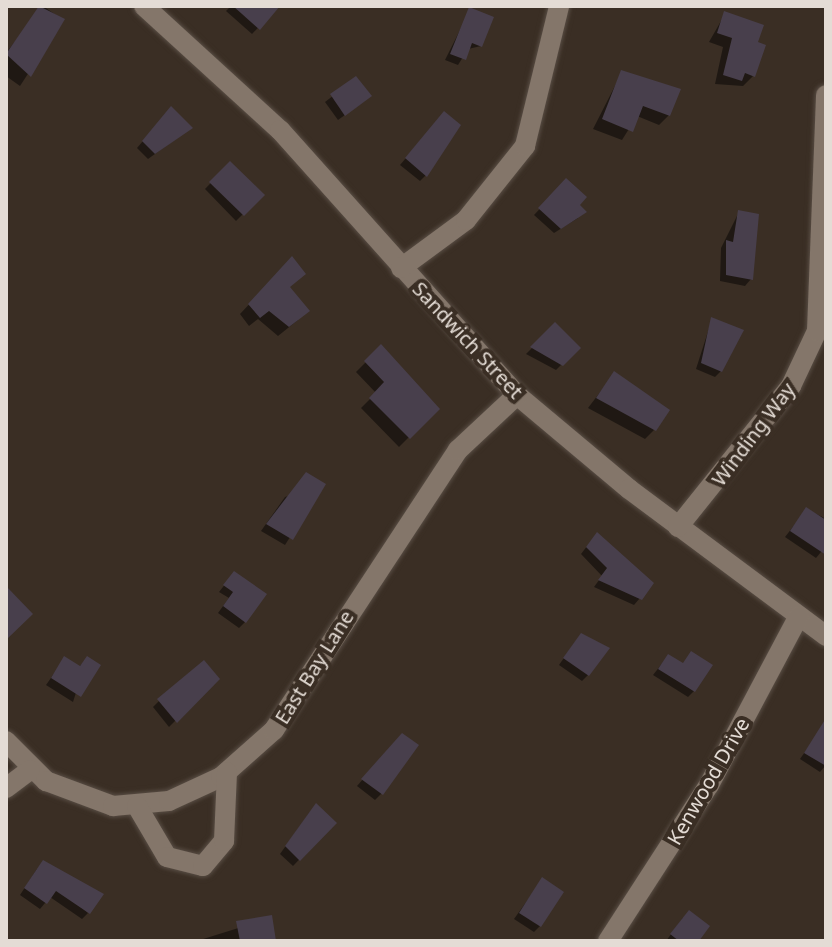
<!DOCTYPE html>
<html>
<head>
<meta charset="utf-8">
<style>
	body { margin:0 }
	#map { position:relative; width:832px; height:947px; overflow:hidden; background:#3a2e24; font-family:"Noto Sans",sans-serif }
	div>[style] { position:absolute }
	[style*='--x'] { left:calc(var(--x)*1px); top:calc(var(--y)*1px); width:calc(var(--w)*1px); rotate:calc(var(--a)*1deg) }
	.shadow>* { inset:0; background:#0007 }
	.building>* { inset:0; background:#483f4c }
	.roads { filter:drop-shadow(0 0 2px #584d44) drop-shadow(0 0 2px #584d44) }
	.minor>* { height:20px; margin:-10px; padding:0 10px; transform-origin:10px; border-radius:10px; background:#84766a }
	span { translate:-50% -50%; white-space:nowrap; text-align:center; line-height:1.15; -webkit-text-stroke:8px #3a2e24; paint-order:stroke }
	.street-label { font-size:20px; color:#e4dcd5 }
	.frame { position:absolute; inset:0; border:8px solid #e4dcd5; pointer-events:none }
</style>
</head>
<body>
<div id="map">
	<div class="shadow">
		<i style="clip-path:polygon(43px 6px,63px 20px,20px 86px,6px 76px,6px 53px)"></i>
		<i style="clip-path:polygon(231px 6px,264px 6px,272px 13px,252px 34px,226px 11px)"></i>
		<i style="clip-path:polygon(470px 10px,481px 46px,468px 49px,458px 65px,445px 60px)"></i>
		<i style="clip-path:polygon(725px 14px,755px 43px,753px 76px,743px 86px,715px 84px,723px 47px,709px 42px)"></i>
		<i style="clip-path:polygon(622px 72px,669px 115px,659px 125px,637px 116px,622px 140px,593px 129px)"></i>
		<i style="clip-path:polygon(356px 78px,363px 102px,338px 120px,325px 102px)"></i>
		<i style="clip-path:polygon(165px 115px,184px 133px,148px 159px,137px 148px)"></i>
		<i style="clip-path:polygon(438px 120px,426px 175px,420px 181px,400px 165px)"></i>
		<i style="clip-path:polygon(230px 163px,262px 195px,236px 221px,205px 189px)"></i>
		<i style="clip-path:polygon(566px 181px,578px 218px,554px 233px,534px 215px)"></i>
		<i style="clip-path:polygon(739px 212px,751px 279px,745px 286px,720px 281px,721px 248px)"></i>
		<i style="clip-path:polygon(292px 259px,288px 288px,298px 320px,278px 336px,258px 319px,249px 326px,240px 314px)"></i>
		<i style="clip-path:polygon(712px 319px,721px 371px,715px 377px,696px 369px)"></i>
		<i style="clip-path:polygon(555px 325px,578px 348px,556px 370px,526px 354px)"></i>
		<i style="clip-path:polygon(381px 347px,437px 409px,399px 447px,361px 408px,376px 393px,356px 372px)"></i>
		<i style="clip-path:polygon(614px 374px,654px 430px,645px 439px,588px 408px)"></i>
		<i style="clip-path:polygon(323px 485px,285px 545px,261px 531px,285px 497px)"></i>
		<i style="clip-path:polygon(807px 509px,826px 519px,826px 546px,816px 558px,785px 537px)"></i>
		<i style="clip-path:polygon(591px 541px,640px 598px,634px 605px,594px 587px,602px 576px,581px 554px)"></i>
		<i style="clip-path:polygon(234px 573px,245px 622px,239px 628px,218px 613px,229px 598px,219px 592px)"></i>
		<i style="clip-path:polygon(575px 642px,588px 675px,582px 681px,559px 665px)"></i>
		<i style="clip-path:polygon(668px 656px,682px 665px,694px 691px,688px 697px,653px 675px)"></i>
		<i style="clip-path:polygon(65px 658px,79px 667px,87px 658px,73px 702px,46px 685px)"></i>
		<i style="clip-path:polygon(217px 679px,169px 727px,153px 707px,159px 701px)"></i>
		<i style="clip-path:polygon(823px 726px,826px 765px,820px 772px,800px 759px)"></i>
		<i style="clip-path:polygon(396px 741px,381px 794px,375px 800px,357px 786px)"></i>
		<i style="clip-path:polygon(310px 812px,334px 823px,293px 866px,280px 854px)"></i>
		<i style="clip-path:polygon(37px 869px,88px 913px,82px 919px,50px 897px,40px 909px,20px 895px)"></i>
		<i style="clip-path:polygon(542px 880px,540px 926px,534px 932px,514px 919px)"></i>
		<i style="clip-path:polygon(270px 918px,274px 941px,200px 941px,200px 940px)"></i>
		<i style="clip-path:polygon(683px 918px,696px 941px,666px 941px)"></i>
	</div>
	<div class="building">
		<i style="clip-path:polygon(39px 6px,65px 19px,31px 77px,6px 54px)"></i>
		<i style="clip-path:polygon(233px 6px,280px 6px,260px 30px)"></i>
		<i style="clip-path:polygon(469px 7px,494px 17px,482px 47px,472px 43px,466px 60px,450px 54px)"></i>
		<i style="clip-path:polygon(724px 11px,764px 25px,758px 42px,766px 45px,755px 77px,745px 73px,742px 81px,723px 75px,732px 38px,717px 33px)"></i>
		<i style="clip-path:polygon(621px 70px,681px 89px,670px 116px,643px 106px,633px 132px,602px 119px)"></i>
		<i style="clip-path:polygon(356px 76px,372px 96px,345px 116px,330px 94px)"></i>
		<i style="clip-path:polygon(171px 106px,193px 128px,155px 154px,142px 141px)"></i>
		<i style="clip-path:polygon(444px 111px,461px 125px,427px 177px,405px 158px)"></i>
		<i style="clip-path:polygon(230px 161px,265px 195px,244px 216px,209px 182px)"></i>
		<i style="clip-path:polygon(566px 178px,587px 197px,580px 205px,587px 212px,561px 229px,538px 208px)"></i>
		<i style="clip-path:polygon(738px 210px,759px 214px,753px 280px,726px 275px,726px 240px,733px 242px)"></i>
		<i style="clip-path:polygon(292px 256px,306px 274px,290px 287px,310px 311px,289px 327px,269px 311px,260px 318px,248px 304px)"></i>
		<i style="clip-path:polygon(711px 317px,744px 330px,722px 372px,701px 363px)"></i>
		<i style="clip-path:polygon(555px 322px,581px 348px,563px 366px,530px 347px)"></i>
		<i style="clip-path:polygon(381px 344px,440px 409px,410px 439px,369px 398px,384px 382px,364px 361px)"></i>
		<i style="clip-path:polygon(614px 371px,670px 410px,656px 431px,596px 398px)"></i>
		<i style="clip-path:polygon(306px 472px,326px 484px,293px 540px,266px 524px)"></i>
		<i style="clip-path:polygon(806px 507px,826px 520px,826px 555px,790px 531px)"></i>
		<i style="clip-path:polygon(597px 532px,654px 583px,642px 600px,598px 580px,607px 568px,586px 547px)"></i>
		<i style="clip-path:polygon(234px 571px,267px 594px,246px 623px,223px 606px,233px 592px,223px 585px)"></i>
		<i style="clip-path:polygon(6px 586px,33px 614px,6px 640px)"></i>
		<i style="clip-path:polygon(581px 633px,610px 648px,589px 676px,563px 658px)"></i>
		<i style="clip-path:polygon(691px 651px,713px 665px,695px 692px,658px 669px,668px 654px,683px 663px)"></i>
		<i style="clip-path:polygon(64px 656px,80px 666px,87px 656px,101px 665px,81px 697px,51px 678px)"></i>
		<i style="clip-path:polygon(204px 660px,220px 679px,177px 723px,157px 699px)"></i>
		<i style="clip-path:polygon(826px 718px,826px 766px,804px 753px)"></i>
		<i style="clip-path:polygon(402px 733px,419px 745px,383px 795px,361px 779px)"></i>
		<i style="clip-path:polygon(316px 803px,337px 823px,300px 861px,285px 846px)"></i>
		<i style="clip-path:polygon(43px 860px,104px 894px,90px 914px,56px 891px,47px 904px,24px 888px)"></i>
		<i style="clip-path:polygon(542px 877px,564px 892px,541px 927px,519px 913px)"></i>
		<i style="clip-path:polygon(689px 910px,710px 926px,699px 941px,679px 941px,670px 934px)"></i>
		<i style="clip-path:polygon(272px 915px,276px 941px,240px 941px,236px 921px)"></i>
	</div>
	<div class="roads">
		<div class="minor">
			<i style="--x:144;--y:6;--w:184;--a:42.4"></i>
			<i style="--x:280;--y:130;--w:356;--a:48.2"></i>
			<i style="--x:517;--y:395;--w:146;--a:40"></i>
			<i style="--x:629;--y:489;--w:246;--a:36.7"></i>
			<i style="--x:401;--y:268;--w:81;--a:-36.4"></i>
			<i style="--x:466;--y:220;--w:95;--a:-51.4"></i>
			<i style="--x:525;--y:146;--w:144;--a:-76.3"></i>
			<i style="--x:678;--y:527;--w:181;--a:-51.3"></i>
			<i style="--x:791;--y:386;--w:61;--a:-64.7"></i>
			<i style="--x:817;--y:331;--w:236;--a:-87.8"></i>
			<i style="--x:6;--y:741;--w:57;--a:45"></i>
			<i style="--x:46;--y:781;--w:72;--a:20.5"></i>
			<i style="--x:113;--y:806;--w:56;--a:-5.1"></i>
			<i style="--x:169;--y:801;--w:57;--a:-24.8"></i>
			<i style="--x:221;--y:777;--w:71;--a:-41.6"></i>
			<i style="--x:274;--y:730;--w:335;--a:-56.7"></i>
			<i style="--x:458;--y:450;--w:81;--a:-43"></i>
			<i style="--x:6;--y:788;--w:30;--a:-37"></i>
			<i style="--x:137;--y:806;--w:59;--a:59.5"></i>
			<i style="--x:167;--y:857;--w:37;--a:14"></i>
			<i style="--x:203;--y:866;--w:33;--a:-50"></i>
			<i style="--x:224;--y:841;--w:69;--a:-87.5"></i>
			<i style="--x:608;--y:941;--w:186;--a:-57.1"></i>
			<i style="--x:709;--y:785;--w:191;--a:-62"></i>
		</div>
	</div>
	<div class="street-label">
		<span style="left:468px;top:340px;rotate:47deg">Sandwich Street</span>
		<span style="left:753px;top:434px;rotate:-53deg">Winding Way</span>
		<span style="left:314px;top:667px;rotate:-58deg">East Bay Lane</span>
		<span style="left:708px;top:781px;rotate:-60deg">Kenwood Drive</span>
	</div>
	<div class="frame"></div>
</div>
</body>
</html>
